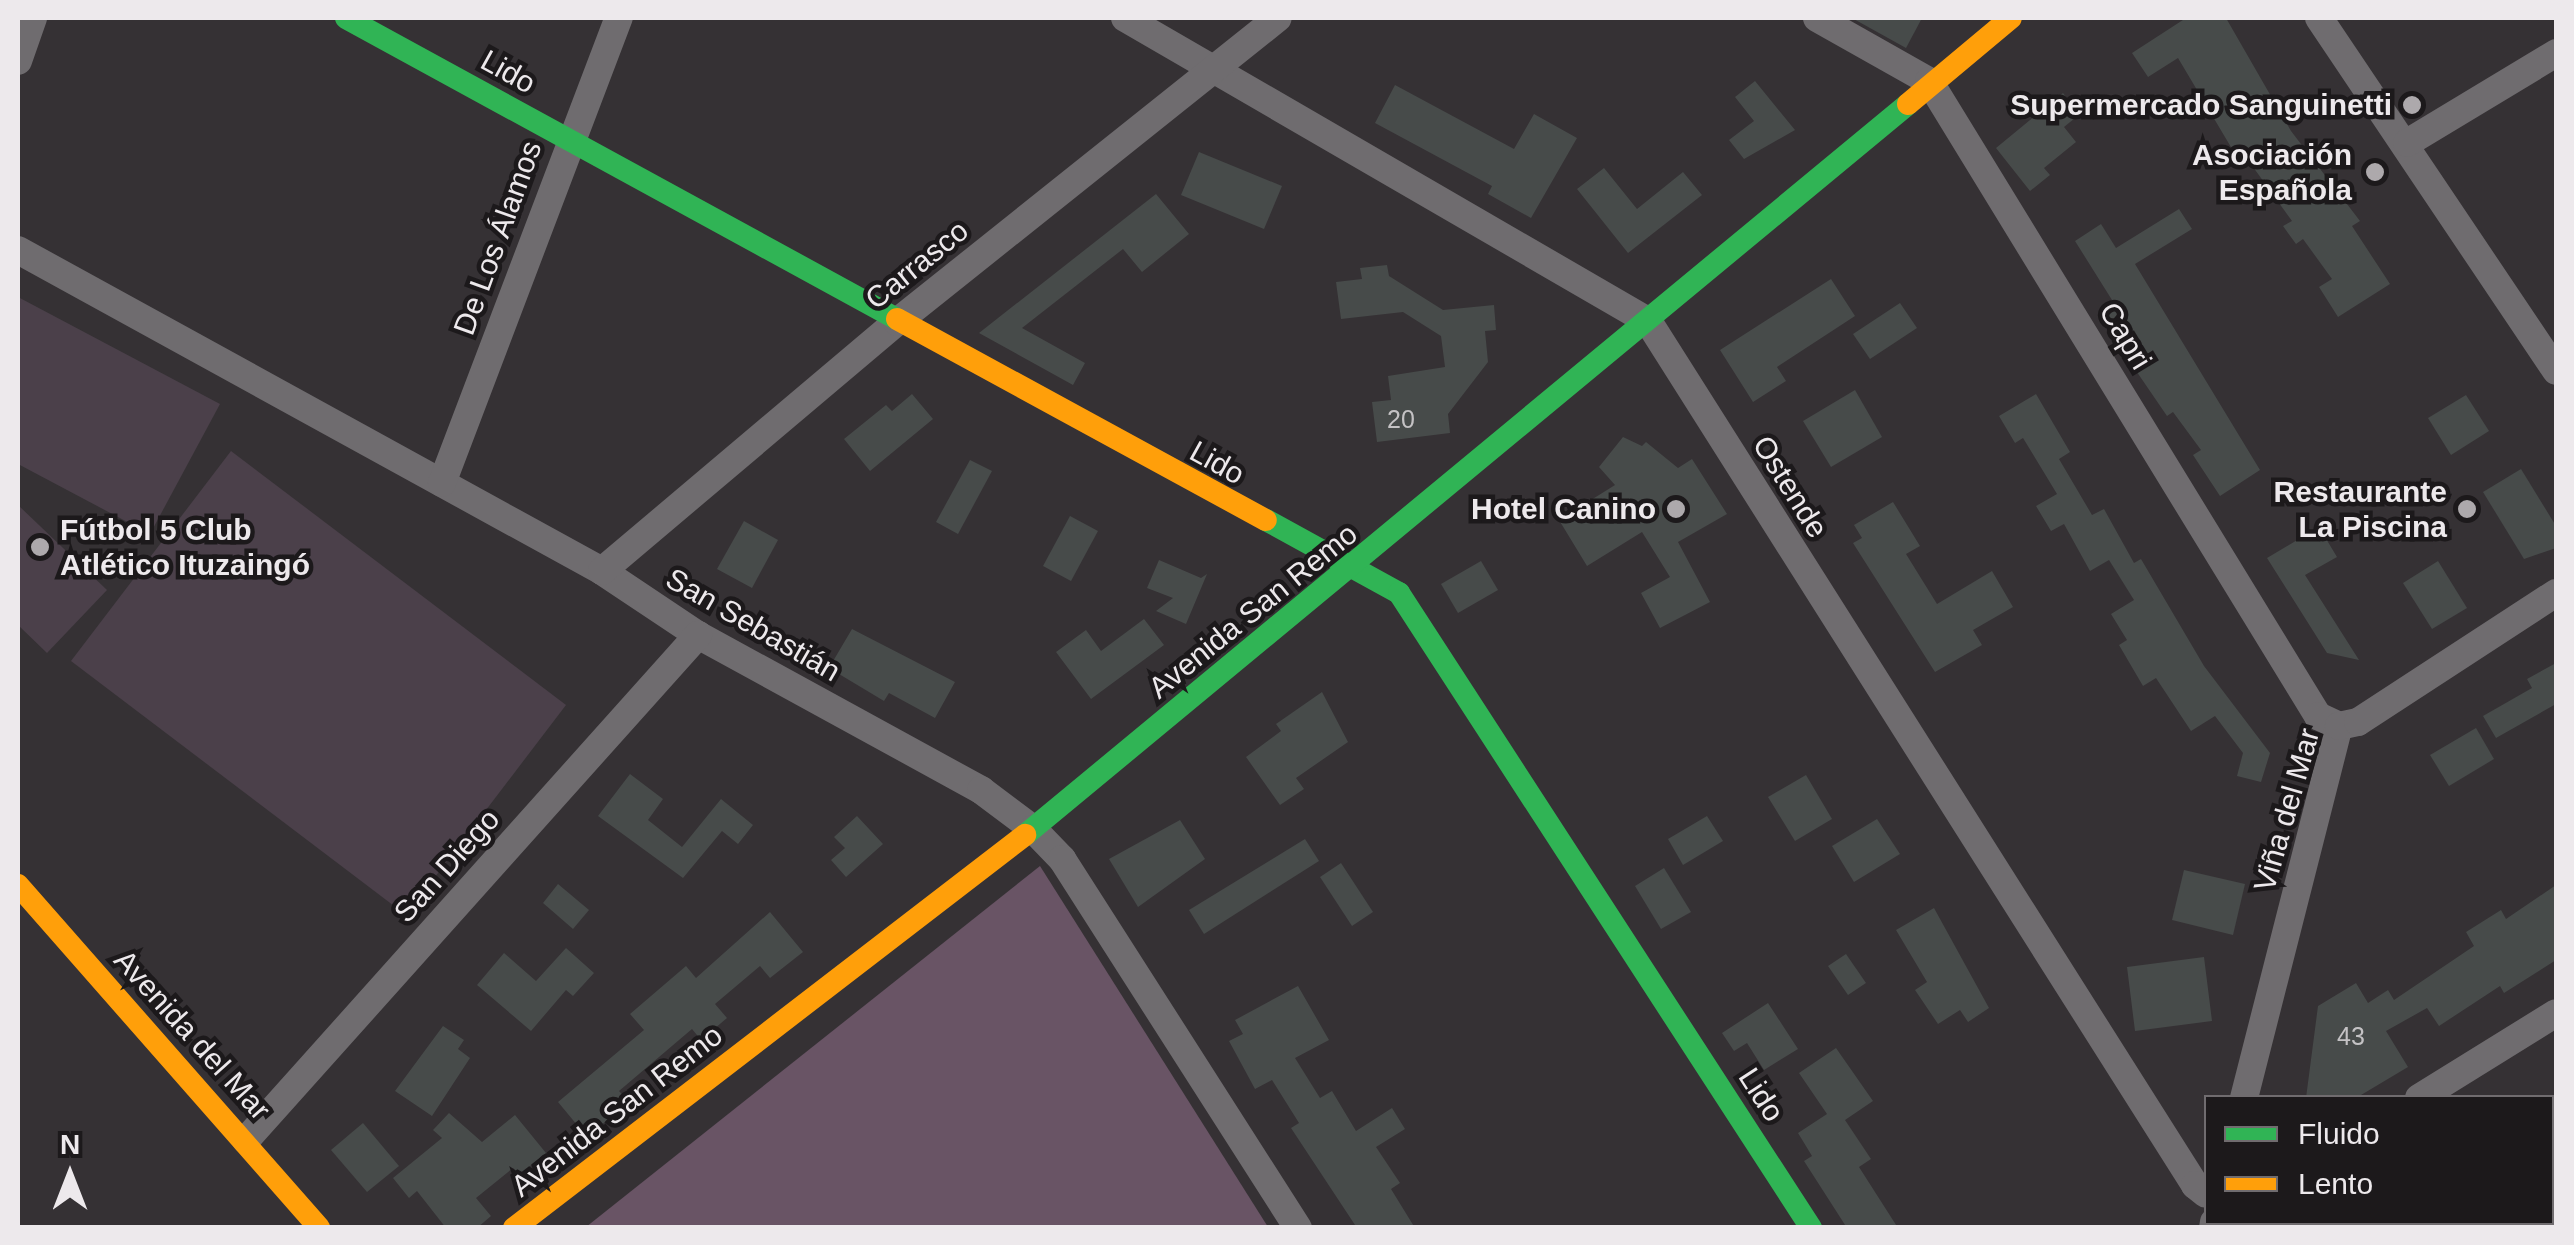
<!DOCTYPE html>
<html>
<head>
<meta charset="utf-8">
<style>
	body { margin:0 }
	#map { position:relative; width:2574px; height:1245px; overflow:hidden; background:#353134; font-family:Helvetica,sans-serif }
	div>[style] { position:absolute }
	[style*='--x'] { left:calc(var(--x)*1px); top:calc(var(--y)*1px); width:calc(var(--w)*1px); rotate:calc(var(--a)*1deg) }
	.green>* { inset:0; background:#4b404a }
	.forest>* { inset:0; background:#695465 }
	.building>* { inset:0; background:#474b4a }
	.street>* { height:28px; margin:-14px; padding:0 14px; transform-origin:14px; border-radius:14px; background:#6f6c6f }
	.fast>* { height:22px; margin:-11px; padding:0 11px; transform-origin:11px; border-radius:11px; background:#30b455 }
	.slow>* { height:22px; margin:-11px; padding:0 11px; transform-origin:11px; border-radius:11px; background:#ff9f0a }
	.dots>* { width:28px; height:28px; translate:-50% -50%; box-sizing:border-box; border:5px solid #1c191b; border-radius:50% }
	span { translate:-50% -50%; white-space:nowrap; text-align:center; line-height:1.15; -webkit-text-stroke:9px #1c191b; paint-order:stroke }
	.number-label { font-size:25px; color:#c4c2c4 }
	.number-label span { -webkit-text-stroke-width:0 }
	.street-label { font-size:30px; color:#ede9ec }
	.poi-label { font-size:30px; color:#ede9ec; font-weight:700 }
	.right { translate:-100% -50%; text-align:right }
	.left { translate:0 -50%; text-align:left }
	.frame { position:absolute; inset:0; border:20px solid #ede9ec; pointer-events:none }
	.legend { position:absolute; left:2204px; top:1095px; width:350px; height:130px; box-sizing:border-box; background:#1c191b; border:2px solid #706c6f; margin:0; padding:12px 18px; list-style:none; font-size:30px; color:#ede9ec }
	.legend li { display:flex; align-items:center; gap:20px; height:50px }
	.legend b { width:50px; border:2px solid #706c6f }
	.north { position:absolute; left:20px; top:1125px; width:100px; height:100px; -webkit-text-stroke:8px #1c191b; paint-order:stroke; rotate:0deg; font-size:28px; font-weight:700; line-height:40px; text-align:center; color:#ede9ec }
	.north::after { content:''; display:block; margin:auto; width:35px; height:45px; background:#ede9ec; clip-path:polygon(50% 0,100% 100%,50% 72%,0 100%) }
</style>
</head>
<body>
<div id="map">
	<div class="green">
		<i style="clip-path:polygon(18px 297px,220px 404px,150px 534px,18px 464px)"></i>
		<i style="clip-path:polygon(231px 451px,566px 705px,406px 915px,71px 661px)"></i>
		<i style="clip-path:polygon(18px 505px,107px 590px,47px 653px,18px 625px)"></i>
	</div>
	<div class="forest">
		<i style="clip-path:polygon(1040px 866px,1268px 1227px,586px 1227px)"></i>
	</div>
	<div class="building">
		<i style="clip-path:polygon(1852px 18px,1922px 18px,1906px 48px)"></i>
		<i style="clip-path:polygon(2186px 18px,2226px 18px,2291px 131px,2360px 221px,2352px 226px,2390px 284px,2338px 317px,2319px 287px,2332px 279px,2303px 239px,2296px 244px,2283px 226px,2292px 221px,2248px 160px,2241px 164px,2178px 58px,2148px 77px,2132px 53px)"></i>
		<i style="clip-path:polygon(1755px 81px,1795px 130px,1744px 159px,1729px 140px,1754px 121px,1735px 97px)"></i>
		<i style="clip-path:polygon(1395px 85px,1514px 149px,1534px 114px,1577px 138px,1531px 218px,1488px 194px,1492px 186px,1375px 123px)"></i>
		<i style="clip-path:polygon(2063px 93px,2080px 114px,2064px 127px,2076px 142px,2044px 168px,2050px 175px,2030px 191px,1996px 148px)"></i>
		<i style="clip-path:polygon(1199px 152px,1282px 186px,1264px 229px,1181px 195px)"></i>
		<i style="clip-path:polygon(1604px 168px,1637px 209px,1683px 172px,1702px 195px,1628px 253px,1577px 189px)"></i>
		<i style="clip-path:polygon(1156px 194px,1189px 234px,1142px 272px,1123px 249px,1022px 328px,1085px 363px,1073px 385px,979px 333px)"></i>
		<i style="clip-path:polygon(2179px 209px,2192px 229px,2135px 264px,2260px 470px,2220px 496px,2193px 455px,2201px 450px,2173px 412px,2167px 416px,2128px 359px,2134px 355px,2102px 306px,2112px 300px,2075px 241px,2101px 224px,2116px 248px)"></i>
		<i style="clip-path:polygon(1387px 265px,1389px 276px,1443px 310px,1494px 305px,1496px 330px,1485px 331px,1488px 362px,1448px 414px,1450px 433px,1377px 442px,1372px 402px,1391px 400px,1388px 376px,1445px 367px,1441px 336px,1403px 312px,1341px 319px,1336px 282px,1362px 279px,1360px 268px)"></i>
		<i style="clip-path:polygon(1831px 279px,1855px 316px,1777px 367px,1786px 381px,1753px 402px,1720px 350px)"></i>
		<i style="clip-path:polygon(1900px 303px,1917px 328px,1870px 359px,1853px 334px)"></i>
		<i style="clip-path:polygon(1855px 390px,1882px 437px,1831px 467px,1803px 421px)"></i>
		<i style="clip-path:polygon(912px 394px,933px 419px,870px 471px,844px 439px,886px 405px,892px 411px)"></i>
		<i style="clip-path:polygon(2036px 394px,2070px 452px,2059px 459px,2092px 515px,2104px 509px,2134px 563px,2141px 559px,2204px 666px,2270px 753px,2261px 782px,2237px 776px,2243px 753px,2215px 716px,2191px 731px,2156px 678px,2143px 686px,2119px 645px,2127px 640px,2111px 614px,2134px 600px,2109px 560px,2090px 571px,2064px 524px,2051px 531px,2036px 506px,2057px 494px,2023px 438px,2015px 443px,1999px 416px)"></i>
		<i style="clip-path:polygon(2466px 395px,2489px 431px,2451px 455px,2428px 418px)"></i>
		<i style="clip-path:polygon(1623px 437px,1642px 446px,1646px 442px,1678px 468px,1692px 459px,1727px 514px,1678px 542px,1710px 602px,1660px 628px,1641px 593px,1670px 577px,1642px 532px,1587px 566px,1559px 520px,1615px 485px,1599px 467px)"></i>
		<i style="clip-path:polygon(970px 460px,992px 471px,958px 534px,936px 522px)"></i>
		<i style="clip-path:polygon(2521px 469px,2556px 526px,2556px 548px,2524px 559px,2483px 492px)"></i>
		<i style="clip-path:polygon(1893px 502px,1920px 546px,1906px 554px,1937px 604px,1992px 571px,2013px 607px,1973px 630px,1982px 645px,1935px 672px,1853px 543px,1862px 538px,1854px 525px)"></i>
		<i style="clip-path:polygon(1070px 516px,1098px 531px,1071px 581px,1043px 566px)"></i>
		<i style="clip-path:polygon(744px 521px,778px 540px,752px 588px,717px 569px)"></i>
		<i style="clip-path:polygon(2319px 527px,2337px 557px,2305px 575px,2359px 660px,2327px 653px,2267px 558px)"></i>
		<i style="clip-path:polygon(1159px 560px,1201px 578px,1207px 574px,1186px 624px,1156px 611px,1173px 598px,1147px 588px)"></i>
		<i style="clip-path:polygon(1481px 561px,1498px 590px,1458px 613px,1441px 584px)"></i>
		<i style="clip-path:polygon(2438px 561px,2467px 608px,2432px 629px,2403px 583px)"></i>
		<i style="clip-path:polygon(1144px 619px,1164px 645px,1091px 699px,1056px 652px,1086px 630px,1101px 651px)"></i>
		<i style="clip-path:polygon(852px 629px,955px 682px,935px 718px,889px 693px,884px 701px,829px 668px)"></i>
		<i style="clip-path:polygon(2556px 663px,2556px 704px,2496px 738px,2483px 716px,2532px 688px,2527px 679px)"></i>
		<i style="clip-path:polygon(1322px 692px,1348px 742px,1296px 778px,1304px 789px,1280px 805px,1246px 757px,1281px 731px,1276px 724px)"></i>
		<i style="clip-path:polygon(2476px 728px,2494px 759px,2449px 786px,2430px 755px)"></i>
		<i style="clip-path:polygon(630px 774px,663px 799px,648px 820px,682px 847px,721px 799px,753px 825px,738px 844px,722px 831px,683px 878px,598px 816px)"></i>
		<i style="clip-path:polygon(1806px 775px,1832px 819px,1795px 841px,1768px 797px)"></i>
		<i style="clip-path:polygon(857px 816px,883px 844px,846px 877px,831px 860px,845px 848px,834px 837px)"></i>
		<i style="clip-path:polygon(1707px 816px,1723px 841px,1683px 865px,1668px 839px)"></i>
		<i style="clip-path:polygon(1877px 819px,1900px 854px,1854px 882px,1832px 846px)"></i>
		<i style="clip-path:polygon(1180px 820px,1205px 859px,1138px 907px,1109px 859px)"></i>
		<i style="clip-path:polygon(1305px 839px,1319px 861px,1204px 934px,1189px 910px)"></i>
		<i style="clip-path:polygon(1341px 863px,1373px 912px,1352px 926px,1320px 877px)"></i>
		<i style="clip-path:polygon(1664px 868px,1691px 912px,1661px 929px,1635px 886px)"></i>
		<i style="clip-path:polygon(2184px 870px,2245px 884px,2233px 935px,2172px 920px)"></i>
		<i style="clip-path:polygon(558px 884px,589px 910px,573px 929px,543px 903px)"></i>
		<i style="clip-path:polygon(2556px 885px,2556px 960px,2504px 993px,2500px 986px,2439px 1026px,2427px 1008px,2386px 1031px,2408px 1067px,2356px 1098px,2306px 1098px,2318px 1006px,2356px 983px,2368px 1003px,2388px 990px,2394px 1000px,2474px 946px,2466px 932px,2501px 910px,2506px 919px)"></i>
		<i style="clip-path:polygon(1934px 908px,1989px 1008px,1968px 1022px,1960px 1010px,1938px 1024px,1915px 990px,1927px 982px,1896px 930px)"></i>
		<i style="clip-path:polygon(770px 912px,803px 952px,770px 978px,760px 966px,715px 1004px,727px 1018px,701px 1040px,692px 1029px,619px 1091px,629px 1102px,587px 1137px,558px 1102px,644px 1030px,630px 1014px,686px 966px,696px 978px)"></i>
		<i style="clip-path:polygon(566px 948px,594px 973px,573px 996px,566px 990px,531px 1031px,477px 985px,504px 953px,536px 981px)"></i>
		<i style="clip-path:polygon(1846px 954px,1866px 983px,1848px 995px,1828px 966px)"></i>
		<i style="clip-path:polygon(2204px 957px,2212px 1021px,2135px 1031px,2127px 967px)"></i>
		<i style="clip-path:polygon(1298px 986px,1329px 1040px,1295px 1058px,1320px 1098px,1332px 1091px,1356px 1131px,1392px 1108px,1405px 1129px,1376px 1147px,1400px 1183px,1391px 1189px,1415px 1228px,1357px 1228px,1291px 1128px,1299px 1123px,1272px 1080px,1255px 1089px,1229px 1041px,1243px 1034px,1235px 1020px)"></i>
		<i style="clip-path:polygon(1768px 1003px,1798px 1049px,1764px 1070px,1747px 1043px,1734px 1051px,1722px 1033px)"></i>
		<i style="clip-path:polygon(443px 1026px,464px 1040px,458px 1049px,470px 1058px,432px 1116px,395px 1091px)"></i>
		<i style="clip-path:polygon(1836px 1048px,1873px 1101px,1845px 1120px,1871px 1159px,1859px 1167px,1898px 1228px,1847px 1228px,1804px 1161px,1812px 1156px,1798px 1133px,1827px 1114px,1799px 1073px)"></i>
		<i style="clip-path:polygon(449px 1113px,482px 1142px,515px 1115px,546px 1153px,519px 1175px,513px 1168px,476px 1198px,491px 1216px,477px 1228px,446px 1228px,417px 1191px,409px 1198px,393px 1178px,442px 1138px,433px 1130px)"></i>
		<i style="clip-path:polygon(363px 1123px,399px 1166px,367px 1192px,331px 1150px)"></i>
	</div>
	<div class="street">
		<i style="--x:1125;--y:18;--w:604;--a:30.09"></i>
		<i style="--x:1648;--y:321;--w:1023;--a:57.66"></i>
		<i style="--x:2195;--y:1185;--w:14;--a:39"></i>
		<i style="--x:1817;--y:18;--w:129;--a:29.4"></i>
		<i style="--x:1929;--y:81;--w:745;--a:58.51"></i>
		<i style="--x:2318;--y:716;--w:23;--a:25"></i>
		<i style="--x:2319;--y:18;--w:425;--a:56.1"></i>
		<i style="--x:18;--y:61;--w:46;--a:-70.8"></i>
		<i style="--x:2407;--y:143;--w:174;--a:-31.1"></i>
		<i style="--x:18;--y:250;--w:666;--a:28.8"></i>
		<i style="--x:602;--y:571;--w:115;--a:33.7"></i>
		<i style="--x:698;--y:635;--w:323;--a:28.7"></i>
		<i style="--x:981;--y:790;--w:65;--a:36.9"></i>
		<i style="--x:1033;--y:829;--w:42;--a:46"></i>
		<i style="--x:1062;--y:859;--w:438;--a:57.4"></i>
		<i style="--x:442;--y:483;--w:498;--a:-69.2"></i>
		<i style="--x:602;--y:571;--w:386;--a:-40.2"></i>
		<i style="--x:897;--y:322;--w:487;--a:-38.6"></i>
		<i style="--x:2244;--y:1098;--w:384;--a:-75.7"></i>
		<i style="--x:2339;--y:726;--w:19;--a:-12"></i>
		<i style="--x:2358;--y:722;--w:236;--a:-33.1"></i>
		<i style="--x:2419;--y:1098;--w:161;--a:-31.8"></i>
		<i style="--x:246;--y:1140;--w:678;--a:-48.17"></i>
		<i style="--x:2213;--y:1228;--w:6;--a:-81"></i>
	</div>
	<div class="fast">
		<i style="--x:346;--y:18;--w:628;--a:28.65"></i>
		<i style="--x:1266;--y:520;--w:152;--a:28.8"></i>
		<i style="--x:1399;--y:593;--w:757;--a:57.02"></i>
		<i style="--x:1025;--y:835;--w:1146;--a:-39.62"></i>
	</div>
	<div class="slow">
		<i style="--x:1908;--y:104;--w:134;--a:-39.9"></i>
		<i style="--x:897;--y:319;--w:420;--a:28.6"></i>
		<i style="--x:18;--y:885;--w:456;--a:48.7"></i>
		<i style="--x:514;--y:1228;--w:645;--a:-37.56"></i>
	</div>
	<div class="dots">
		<i style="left:2412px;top:105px;background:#ada9ac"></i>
		<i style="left:2375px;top:172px;background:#ada9ac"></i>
		<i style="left:1676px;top:509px;background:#ada9ac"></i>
		<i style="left:2467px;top:509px;background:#ada9ac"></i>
		<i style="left:40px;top:547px;background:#ada9ac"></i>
	</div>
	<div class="number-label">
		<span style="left:1401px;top:419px">20</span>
		<span style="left:2351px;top:1036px">43</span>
	</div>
	<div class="street-label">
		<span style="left:508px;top:72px;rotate:29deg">Lido</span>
		<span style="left:498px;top:238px;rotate:-70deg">De Los Álamos</span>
		<span style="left:917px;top:265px;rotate:-39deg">Carrasco</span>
		<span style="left:2125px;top:336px;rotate:59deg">Capri</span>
		<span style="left:1217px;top:463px;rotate:29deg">Lido</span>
		<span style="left:1790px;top:487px;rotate:58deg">Ostende</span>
		<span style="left:1253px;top:611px;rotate:-39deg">Avenida San Remo</span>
		<span style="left:753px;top:625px;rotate:30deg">San Sebastián</span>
		<span style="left:2287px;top:810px;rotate:-74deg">Viña del Mar</span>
		<span style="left:447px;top:866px;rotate:-48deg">San Diego</span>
		<span style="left:192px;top:1035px;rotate:48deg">Avenida del Mar</span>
		<span style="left:1761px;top:1095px;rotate:57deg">Lido</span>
		<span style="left:617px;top:1111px;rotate:-38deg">Avenida San Remo</span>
	</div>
	<div class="poi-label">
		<span class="right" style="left:2392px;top:105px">Supermercado Sanguinetti</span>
		<span class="right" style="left:2352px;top:172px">Asociación<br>Española</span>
		<span class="right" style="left:2447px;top:509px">Restaurante<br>La Piscina</span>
		<span class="right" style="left:1656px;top:509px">Hotel Canino</span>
		<span class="left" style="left:60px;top:547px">Fútbol 5 Club<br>Atlético Ituzaingó</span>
	</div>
	<div class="frame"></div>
	<ul class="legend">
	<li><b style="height:12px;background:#30b455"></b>Fluido</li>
	<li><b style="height:12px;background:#ff9f0a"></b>Lento</li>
	</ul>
	<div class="north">N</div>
</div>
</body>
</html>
